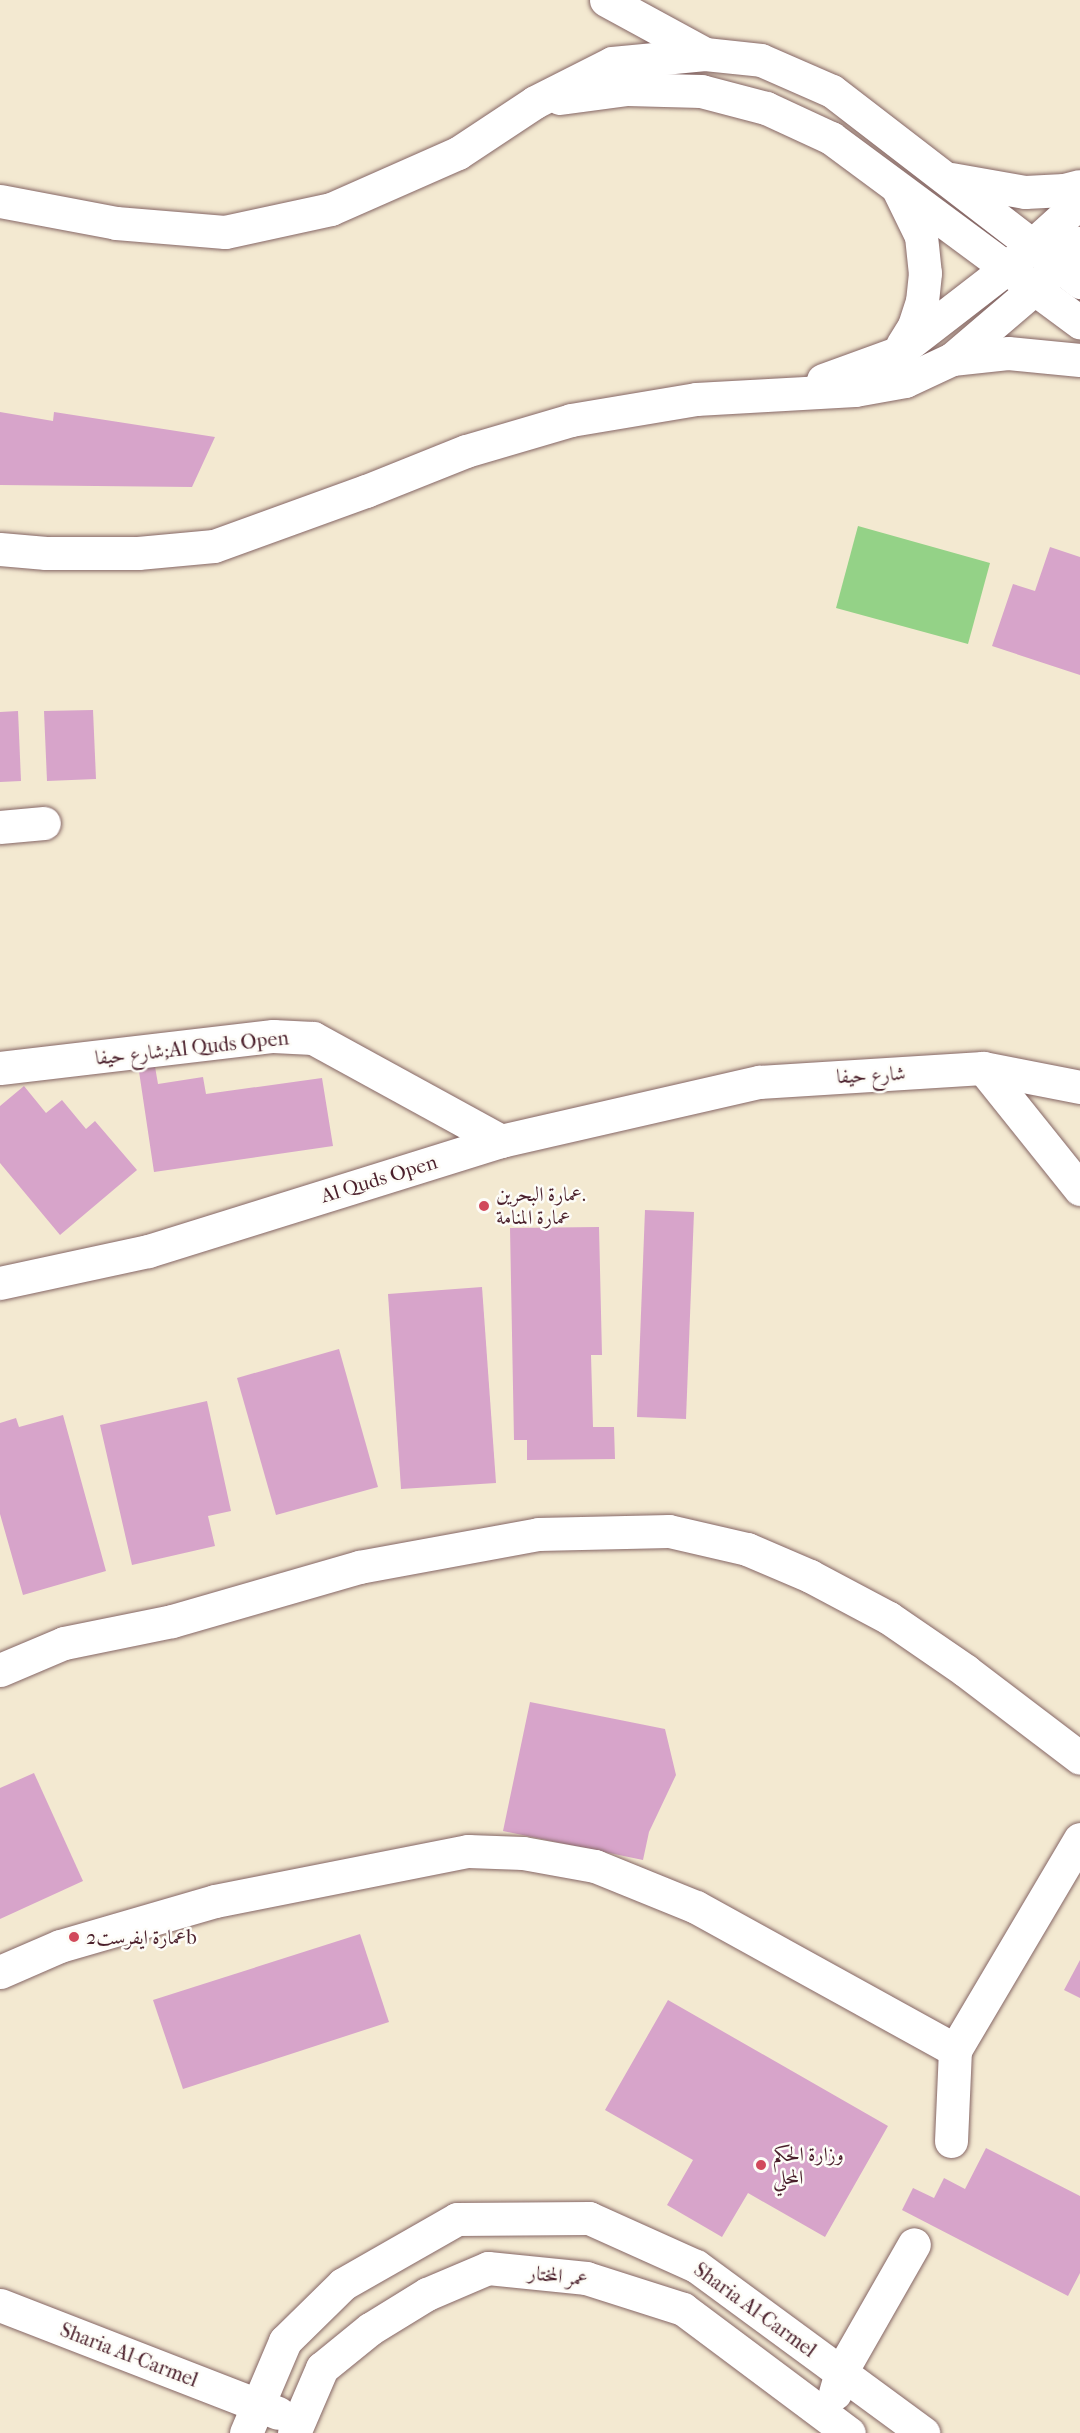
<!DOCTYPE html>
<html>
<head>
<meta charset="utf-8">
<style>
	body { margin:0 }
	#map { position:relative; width:1080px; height:2433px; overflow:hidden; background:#f3e9d1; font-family:"IM FELL French Canon",Amiri,serif }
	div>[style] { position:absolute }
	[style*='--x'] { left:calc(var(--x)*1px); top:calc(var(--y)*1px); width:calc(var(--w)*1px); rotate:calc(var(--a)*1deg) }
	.green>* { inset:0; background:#94d287 }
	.building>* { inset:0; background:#d7a4ca }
	.roads { filter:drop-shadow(0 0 2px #856665) drop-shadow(0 0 2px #856665) }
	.street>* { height:33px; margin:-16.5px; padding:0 16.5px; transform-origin:16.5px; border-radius:16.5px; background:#fff }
	.dots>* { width:16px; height:16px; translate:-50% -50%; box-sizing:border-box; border:3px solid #fdfcf7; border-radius:50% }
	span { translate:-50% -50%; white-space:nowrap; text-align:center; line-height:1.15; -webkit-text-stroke:5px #fdfcf7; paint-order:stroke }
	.street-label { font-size:20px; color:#4a1f2b }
	.poi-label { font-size:20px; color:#4a1f2b }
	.left { translate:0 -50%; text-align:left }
</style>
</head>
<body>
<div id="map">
	<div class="green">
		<i style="clip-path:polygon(858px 526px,990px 563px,968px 644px,836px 608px)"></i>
	</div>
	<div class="building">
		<i style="clip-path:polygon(0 412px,53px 421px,54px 412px,215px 437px,192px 487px,0 485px)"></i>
		<i style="clip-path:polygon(1050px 547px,1080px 557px,1080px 675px,992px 646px,1013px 584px,1035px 591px)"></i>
		<i style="clip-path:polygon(93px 710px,96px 779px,47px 781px,44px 711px)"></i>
		<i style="clip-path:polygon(18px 711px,21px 781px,0 782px,0 712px)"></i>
		<i style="clip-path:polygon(153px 1055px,158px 1084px,203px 1077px,206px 1094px,322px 1078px,333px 1146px,154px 1172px,137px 1058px)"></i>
		<i style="clip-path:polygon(24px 1086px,46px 1113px,62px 1100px,86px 1129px,95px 1121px,137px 1170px,60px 1235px,0 1163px,0 1106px)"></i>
		<i style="clip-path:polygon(645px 1210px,694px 1212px,686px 1419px,637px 1417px)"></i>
		<i style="clip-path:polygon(599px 1227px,602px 1355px,591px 1355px,593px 1427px,614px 1427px,615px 1459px,527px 1460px,527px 1440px,514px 1440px,510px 1228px)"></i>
		<i style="clip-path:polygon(482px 1287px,496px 1483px,401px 1489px,388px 1294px)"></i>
		<i style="clip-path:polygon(339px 1349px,378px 1487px,276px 1515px,237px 1378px)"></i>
		<i style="clip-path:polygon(207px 1401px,231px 1511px,208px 1516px,215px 1546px,132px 1565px,100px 1425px)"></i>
		<i style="clip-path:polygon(63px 1415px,106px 1571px,23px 1595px,0 1514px,0 1423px,16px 1418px,19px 1427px)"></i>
		<i style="clip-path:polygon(530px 1702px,665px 1729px,676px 1775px,649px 1832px,643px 1860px,503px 1831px)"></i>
		<i style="clip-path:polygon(34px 1773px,83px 1881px,0 1919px,0 1788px)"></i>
		<i style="clip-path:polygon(360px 1934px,389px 2022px,183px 2089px,153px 2000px)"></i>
		<i style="clip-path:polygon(1080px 1960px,1080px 1998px,1064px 1990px)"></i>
		<i style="clip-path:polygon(668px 2000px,888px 2126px,825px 2237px,748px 2193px,722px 2237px,667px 2205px,693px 2160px,605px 2110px)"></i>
		<i style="clip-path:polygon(986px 2148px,1080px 2196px,1080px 2273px,1068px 2296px,902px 2210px,913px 2188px,934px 2198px,944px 2178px,965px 2189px)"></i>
	</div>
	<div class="roads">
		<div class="street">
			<i style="--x:606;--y:0;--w:113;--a:28.6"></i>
			<i style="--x:560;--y:98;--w:68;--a:-7.7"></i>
			<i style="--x:627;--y:89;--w:74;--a:1.5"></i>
			<i style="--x:701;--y:91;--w:67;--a:14.7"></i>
			<i style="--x:766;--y:108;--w:72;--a:24.8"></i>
			<i style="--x:831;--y:138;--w:310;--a:36.5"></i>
			<i style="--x:951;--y:179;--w:75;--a:10"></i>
			<i style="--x:1025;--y:192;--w:39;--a:-3"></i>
			<i style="--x:1064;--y:190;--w:16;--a:-14"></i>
			<i style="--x:899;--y:191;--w:50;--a:63.9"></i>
			<i style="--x:921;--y:236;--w:37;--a:84"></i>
			<i style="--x:925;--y:273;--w:28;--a:96"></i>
			<i style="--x:922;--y:301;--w:26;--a:108"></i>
			<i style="--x:914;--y:326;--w:22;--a:122"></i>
			<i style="--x:0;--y:201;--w:118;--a:10.7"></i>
			<i style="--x:116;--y:223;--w:109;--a:4.7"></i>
			<i style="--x:225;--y:232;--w:108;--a:-12.2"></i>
			<i style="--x:331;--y:209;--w:139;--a:-23.8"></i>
			<i style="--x:458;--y:153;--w:92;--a:-33.5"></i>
			<i style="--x:535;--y:102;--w:86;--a:-26.9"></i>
			<i style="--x:612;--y:63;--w:93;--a:-5.5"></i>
			<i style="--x:705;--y:54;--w:56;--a:6.1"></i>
			<i style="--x:761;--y:60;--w:77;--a:23.6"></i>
			<i style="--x:832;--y:91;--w:313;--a:37.6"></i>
			<i style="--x:952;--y:359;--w:56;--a:-6.1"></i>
			<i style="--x:1008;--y:353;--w:72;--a:5.6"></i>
			<i style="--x:823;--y:380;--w:79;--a:-20"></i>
			<i style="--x:897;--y:353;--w:139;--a:-37.7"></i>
			<i style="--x:1007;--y:268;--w:98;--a:-42.1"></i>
			<i style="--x:0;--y:549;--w:46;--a:5"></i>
			<i style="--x:46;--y:553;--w:92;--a:0"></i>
			<i style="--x:138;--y:553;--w:76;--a:-5.3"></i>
			<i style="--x:214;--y:546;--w:162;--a:-19.9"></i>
			<i style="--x:366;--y:491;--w:108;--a:-21.8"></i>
			<i style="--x:466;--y:451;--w:109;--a:-16.4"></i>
			<i style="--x:571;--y:420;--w:127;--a:-9.5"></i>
			<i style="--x:696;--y:399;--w:159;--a:-3.2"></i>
			<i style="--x:855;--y:390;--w:51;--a:-10.2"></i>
			<i style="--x:905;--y:381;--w:52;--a:-25.1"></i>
			<i style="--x:952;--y:359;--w:109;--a:-40.5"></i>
			<i style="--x:1035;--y:288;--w:64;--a:-45"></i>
			<i style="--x:0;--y:827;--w:44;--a:-5.2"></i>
			<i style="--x:0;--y:1068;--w:275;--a:-6.7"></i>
			<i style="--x:273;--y:1036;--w:40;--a:2.9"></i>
			<i style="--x:313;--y:1038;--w:214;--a:28.7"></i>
			<i style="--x:983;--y:1068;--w:155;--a:51.3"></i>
			<i style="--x:0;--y:1283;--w:151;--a:-12.2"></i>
			<i style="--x:148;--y:1251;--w:370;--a:-17.3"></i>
			<i style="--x:501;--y:1141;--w:265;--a:-12.9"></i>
			<i style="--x:759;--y:1082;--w:224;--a:-3.6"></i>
			<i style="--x:983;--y:1068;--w:99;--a:11.1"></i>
			<i style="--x:0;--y:1670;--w:69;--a:-22.9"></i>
			<i style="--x:64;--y:1643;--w:110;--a:-11.5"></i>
			<i style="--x:172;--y:1621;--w:195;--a:-16.1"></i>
			<i style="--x:359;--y:1567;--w:182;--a:-10.4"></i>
			<i style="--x:538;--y:1534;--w:131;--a:-1.3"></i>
			<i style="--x:669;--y:1531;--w:80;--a:13"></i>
			<i style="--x:747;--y:1549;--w:69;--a:23.2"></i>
			<i style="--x:810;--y:1576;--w:89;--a:28"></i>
			<i style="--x:889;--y:1618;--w:93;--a:34.5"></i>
			<i style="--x:966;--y:1671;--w:143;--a:37.3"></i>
			<i style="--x:0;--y:1972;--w:65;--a:-23.4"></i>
			<i style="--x:60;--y:1946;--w:161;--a:-16.2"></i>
			<i style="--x:215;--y:1901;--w:258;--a:-11.2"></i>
			<i style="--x:468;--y:1851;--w:55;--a:2.1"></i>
			<i style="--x:523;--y:1853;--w:73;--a:10.2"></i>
			<i style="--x:595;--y:1866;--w:109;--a:22.1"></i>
			<i style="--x:696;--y:1907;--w:296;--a:28.9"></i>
			<i style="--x:951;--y:2141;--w:91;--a:-87.5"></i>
			<i style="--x:955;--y:2050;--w:245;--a:-59.4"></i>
			<i style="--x:0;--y:2305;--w:298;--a:21.2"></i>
			<i style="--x:835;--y:2393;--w:22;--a:-74"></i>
			<i style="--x:841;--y:2372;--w:147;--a:-60.3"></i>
			<i style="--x:246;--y:2433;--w:100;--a:-67"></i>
			<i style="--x:285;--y:2341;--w:81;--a:-44.5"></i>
			<i style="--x:343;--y:2284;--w:131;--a:-29.7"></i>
			<i style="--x:457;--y:2219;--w:132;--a:-0.4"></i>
			<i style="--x:589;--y:2218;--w:117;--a:24.2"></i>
			<i style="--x:696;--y:2266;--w:282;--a:36.3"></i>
			<i style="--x:294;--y:2433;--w:71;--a:-66.7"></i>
			<i style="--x:322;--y:2368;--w:62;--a:-39.1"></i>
			<i style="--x:370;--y:2329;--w:67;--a:-31.6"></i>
			<i style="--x:427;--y:2294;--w:66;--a:-23.1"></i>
			<i style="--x:488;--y:2268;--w:99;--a:5.8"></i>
			<i style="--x:586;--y:2278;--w:102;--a:17.7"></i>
			<i style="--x:683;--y:2309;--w:207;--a:36.8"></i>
		</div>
	</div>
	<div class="dots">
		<i style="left:484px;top:1206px;background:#d1495b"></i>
		<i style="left:74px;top:1937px;background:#d1495b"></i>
		<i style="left:761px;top:2165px;background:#d1495b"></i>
	</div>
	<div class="street-label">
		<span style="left:192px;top:1048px;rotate:-6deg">شارع حيفا;Al Quds Open</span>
		<span style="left:871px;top:1075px;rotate:-3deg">شارع حيفا</span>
		<span style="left:379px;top:1179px;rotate:-17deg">Al Quds Open</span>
		<span style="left:558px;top:2276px;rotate:7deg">عمر المختار</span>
		<span style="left:755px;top:2310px;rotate:36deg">Sharia Al-Carmel</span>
		<span style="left:129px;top:2355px;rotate:21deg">Sharia Al-Carmel</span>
	</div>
	<div class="poi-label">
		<span class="left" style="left:496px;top:1206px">عمارة البحرين.<br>عمارة المنامة</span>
		<span class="left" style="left:86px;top:1937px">عمارة ايفرست2b</span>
		<span class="left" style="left:773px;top:2166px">وزارة الحكم<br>المحلي</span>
	</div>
</div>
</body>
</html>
